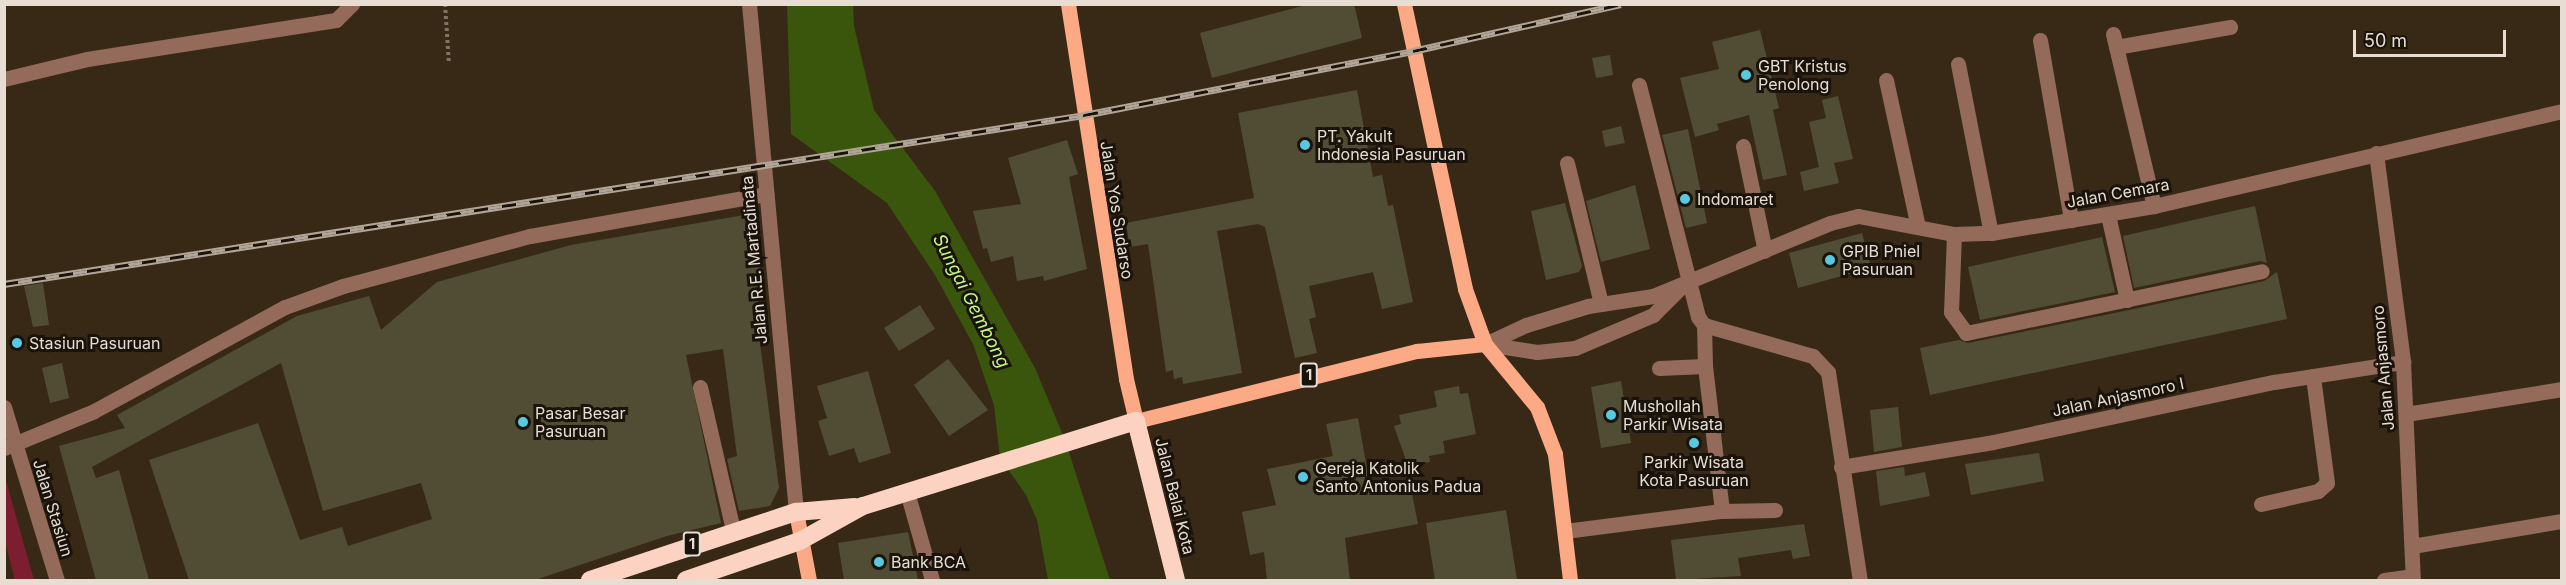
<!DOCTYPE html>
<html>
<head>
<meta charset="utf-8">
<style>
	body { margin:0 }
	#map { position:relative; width:2566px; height:585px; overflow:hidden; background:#382916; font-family:Inter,sans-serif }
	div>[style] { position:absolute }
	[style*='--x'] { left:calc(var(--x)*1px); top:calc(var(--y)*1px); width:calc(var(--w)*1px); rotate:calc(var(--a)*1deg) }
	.green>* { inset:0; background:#7b1e30 }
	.water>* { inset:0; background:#39560c }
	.building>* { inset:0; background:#514d35 }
	.path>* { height:4px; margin-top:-2px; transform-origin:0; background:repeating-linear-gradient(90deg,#807364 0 3px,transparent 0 6px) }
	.minor>* { height:15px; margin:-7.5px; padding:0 7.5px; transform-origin:7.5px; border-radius:7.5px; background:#946b5b }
	.major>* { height:15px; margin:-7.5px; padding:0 7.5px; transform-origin:7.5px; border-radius:7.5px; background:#fca986 }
	.highway>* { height:18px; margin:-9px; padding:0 9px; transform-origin:9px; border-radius:9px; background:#fcd3c2 }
	.rail>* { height:7px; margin-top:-3.5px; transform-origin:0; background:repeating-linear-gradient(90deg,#1a130b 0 14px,#b1a598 0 28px); box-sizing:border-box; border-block:2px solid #b1a598 }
	.dots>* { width:16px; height:16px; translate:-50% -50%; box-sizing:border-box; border:3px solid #1a130b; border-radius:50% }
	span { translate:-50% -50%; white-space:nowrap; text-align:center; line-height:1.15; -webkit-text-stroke:6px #1a130b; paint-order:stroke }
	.shield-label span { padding:2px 4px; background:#1a130b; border:2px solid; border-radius:4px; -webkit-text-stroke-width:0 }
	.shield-label { font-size:15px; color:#e7ddd2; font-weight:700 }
	.poi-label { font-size:16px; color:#e7ddd2 }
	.left { translate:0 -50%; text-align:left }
	.street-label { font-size:16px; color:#e7ddd2 }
	.water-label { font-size:18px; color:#c2f882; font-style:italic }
	.frame { position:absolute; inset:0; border:6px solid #e7ddd2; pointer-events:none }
	.scale { position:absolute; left:2353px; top:30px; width:153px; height:27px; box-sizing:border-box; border:3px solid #e7ddd2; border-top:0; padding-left:8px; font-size:18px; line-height:21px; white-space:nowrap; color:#e7ddd2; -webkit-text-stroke:4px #1a130b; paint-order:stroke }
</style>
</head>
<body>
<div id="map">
	<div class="green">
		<i style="clip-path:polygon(5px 476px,5px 477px,34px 580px,15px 580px,5px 542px)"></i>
	</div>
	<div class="water">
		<i style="clip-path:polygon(787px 5px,853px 5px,854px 26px,874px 110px,935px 191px,1035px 368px,1065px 440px,1110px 580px,1048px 580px,1037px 520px,1026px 495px,1000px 458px,994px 405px,973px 344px,935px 275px,887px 203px,791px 134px)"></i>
	</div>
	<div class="building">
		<i style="clip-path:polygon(1310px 4px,1354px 4px,1362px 38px,1212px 78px,1200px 33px)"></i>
		<i style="clip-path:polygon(1760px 30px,1779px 108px,1773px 110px,1787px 175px,1763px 180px,1749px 115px,1717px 124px,1719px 130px,1695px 137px,1680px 78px,1719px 69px,1712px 42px)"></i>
		<i style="clip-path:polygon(1610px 55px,1613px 75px,1596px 78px,1592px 58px)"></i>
		<i style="clip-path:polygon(1357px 90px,1373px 177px,1382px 175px,1388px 206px,1393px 205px,1413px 302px,1382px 309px,1373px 272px,1309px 286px,1316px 317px,1309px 319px,1317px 353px,1295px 358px,1265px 227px,1258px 224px,1217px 231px,1242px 373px,1183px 384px,1182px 377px,1174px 379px,1173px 370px,1166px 372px,1148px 244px,1130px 247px,1126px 223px,1254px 198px,1238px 113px)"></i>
		<i style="clip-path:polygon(1838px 96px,1853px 159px,1834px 163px,1839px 183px,1804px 191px,1800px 172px,1819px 167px,1809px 122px,1826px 118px,1822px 100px)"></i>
		<i style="clip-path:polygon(1621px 126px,1625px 143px,1605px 147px,1602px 131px)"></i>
		<i style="clip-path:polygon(1688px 129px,1707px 223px,1686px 228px,1662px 135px)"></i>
		<i style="clip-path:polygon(1067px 140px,1078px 174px,1069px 177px,1087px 269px,1044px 281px,1043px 276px,1017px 281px,1013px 256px,991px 262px,987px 248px,983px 249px,973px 211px,1021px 204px,1008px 158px)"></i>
		<i style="clip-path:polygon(1635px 185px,1650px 249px,1601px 262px,1586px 201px)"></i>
		<i style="clip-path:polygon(1565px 203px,1582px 266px,1579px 272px,1546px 280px,1531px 211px)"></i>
		<i style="clip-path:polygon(2255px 206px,2267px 263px,2260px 261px,2134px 288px,2123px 236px)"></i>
		<i style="clip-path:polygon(750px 214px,763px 288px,756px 289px,765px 342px,760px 343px,779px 488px,770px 506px,739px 511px,727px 459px,737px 456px,723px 349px,686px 355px,721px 523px,667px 536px,535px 580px,189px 580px,149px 460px,258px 423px,300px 540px,342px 527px,348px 546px,432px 519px,421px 483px,323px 511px,281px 363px,92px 467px,96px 478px,119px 470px,149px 580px,96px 580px,59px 446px,125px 428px,117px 415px,297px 316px,369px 296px,381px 330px,437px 282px,571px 245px)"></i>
		<i style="clip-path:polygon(1862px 233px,1871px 268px,1798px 288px,1789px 253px)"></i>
		<i style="clip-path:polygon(2102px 237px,2115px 292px,1980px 320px,1968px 267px)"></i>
		<i style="clip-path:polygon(2277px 272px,2287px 319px,1930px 395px,1920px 348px,1959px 340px,1968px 343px,2129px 310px,2264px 281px)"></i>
		<i style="clip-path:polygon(43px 283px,49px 325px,33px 327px,24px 286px)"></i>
		<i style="clip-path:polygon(920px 305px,935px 329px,899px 351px,884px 328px)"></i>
		<i style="clip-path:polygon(948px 359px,988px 410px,949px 436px,914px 385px)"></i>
		<i style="clip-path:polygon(62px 363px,69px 398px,50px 403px,42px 368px)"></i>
		<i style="clip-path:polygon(868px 371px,891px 453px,859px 463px,854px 448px,829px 456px,818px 421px,827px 418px,817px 386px)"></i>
		<i style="clip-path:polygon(1621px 381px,1631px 443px,1601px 448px,1591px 387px)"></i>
		<i style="clip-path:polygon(1459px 386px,1460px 394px,1468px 393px,1476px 434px,1443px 441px,1445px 453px,1429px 456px,1430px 462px,1408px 466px,1394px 426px,1401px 424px,1399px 415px,1437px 407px,1434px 391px)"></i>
		<i style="clip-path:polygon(1898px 407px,1902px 447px,1874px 452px,1870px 410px)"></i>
		<i style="clip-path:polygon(1358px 418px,1371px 491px,1410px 484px,1418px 524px,1345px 538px,1350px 580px,1267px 580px,1264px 552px,1250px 555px,1242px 512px,1276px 505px,1267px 469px,1333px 456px,1326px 424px)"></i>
		<i style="clip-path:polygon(2039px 453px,2044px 481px,1971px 495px,1965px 464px)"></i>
		<i style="clip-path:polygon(1904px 467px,1905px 476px,1925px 472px,1930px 496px,1880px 506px,1876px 471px)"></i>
		<i style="clip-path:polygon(1506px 510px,1517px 580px,1435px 580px,1426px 523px)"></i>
		<i style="clip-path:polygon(1804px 524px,1810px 556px,1793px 559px,1791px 550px,1738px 558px,1741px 576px,1676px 580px,1671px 540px)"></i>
		<i style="clip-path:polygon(908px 532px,918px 580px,844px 580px,838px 543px)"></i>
	</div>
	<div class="path">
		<i style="--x:445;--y:4;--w:60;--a:86.2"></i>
	</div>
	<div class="minor">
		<i style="--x:749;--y:4;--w:510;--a:84.71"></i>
		<i style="--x:2113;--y:34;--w:177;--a:76.6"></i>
		<i style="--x:2040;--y:40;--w:183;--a:80.2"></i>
		<i style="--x:2116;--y:47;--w:116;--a:-10"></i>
		<i style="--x:1958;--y:64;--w:172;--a:79"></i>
		<i style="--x:4;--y:79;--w:85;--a:-13.5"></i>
		<i style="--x:87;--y:59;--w:252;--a:-8.9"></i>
		<i style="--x:336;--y:20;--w:23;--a:-45"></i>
		<i style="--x:1886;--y:80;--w:150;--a:77.7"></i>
		<i style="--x:1639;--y:85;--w:239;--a:75.7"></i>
		<i style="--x:1698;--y:317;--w:10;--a:53"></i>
		<i style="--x:1704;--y:325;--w:113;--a:15.9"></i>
		<i style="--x:1813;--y:356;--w:22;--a:47"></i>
		<i style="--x:1828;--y:372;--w:210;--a:81.3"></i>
		<i style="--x:1743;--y:146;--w:107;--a:78.2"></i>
		<i style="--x:2376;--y:153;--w:211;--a:82.6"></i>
		<i style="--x:2403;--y:362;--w:218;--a:87.4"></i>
		<i style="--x:1567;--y:163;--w:145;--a:76.4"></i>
		<i style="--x:2108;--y:215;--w:87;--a:77.4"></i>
		<i style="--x:1954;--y:234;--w:78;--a:92.2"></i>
		<i style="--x:1951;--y:312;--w:26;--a:54"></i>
		<i style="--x:1966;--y:333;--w:302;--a:-11.8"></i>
		<i style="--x:1704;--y:325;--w:41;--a:88.6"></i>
		<i style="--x:1485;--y:344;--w:45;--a:-24.9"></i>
		<i style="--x:1526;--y:325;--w:65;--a:-17"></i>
		<i style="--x:1588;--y:306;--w:66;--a:-8.7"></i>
		<i style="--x:1653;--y:296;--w:191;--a:-22.4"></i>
		<i style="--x:1830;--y:223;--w:29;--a:-14"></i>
		<i style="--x:1858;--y:216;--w:98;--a:10.6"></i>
		<i style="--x:1954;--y:234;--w:37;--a:-2"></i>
		<i style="--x:1991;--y:233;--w:165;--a:-9.4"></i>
		<i style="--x:2154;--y:206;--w:419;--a:-13.1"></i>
		<i style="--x:1485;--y:344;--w:53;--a:8.7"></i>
		<i style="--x:1537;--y:352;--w:38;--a:-6"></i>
		<i style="--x:1575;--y:348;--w:85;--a:-22.9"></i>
		<i style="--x:1653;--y:315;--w:38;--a:-45"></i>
		<i style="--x:1659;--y:368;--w:46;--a:-2.5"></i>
		<i style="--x:1705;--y:366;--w:146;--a:83.3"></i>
		<i style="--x:700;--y:387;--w:147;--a:77"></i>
		<i style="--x:4;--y:407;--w:181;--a:73"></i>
		<i style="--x:2406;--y:414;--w:158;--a:-9.1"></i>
		<i style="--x:4;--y:448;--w:97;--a:-22.3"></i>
		<i style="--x:94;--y:411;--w:217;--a:-28.6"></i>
		<i style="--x:285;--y:307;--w:62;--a:-19.9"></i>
		<i style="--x:343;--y:286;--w:194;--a:-15"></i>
		<i style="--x:530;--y:236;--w:240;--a:-10.1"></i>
		<i style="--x:1841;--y:467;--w:154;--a:-9.3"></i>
		<i style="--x:1993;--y:442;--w:287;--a:-12.1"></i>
		<i style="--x:2274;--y:382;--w:131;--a:-8.8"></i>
		<i style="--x:907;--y:492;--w:91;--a:74.1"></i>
		<i style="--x:2261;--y:504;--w:58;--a:-12.8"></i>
		<i style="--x:2318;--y:491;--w:12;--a:-42"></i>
		<i style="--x:2327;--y:483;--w:108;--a:-97.5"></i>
		<i style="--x:1565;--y:531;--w:158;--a:-7.3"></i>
		<i style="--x:1722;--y:511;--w:53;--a:-1.1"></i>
		<i style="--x:2412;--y:546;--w:152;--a:-9.5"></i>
		<i style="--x:2384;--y:580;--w:28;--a:-8"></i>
	</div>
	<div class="major">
		<i style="--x:1068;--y:4;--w:379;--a:81.2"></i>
		<i style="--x:1126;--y:379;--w:43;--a:76.6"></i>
		<i style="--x:1136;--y:421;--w:290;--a:-14"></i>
		<i style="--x:1417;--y:351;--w:68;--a:-5.9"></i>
		<i style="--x:1404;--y:4;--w:291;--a:77.9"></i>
		<i style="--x:1465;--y:289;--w:59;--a:70"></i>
		<i style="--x:1485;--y:344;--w:82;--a:50.5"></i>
		<i style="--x:1537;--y:407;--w:50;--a:69"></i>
		<i style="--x:1555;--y:454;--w:127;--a:83.2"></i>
		<i style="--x:796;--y:512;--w:69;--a:79.2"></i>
	</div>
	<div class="highway">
		<i style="--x:590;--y:580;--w:217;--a:-18.3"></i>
		<i style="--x:796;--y:512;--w:59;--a:-4.8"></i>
		<i style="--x:686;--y:580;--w:120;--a:-18.9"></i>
		<i style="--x:800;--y:541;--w:72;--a:-29.1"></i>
		<i style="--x:863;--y:506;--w:286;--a:-17.3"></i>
		<i style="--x:1136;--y:421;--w:164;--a:75.9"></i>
	</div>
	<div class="rail">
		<i style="--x:4;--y:284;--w:1093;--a:-8.89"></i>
		<i style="--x:1084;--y:115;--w:335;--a:-11"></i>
		<i style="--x:1413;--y:51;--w:213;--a:-12.7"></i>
	</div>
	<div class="dots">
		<i style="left:1746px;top:75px;background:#58c9e3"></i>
		<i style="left:1305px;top:145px;background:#58c9e3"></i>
		<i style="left:1685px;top:199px;background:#58c9e3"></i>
		<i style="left:1830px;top:260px;background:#58c9e3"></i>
		<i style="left:17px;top:343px;background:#58c9e3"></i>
		<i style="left:1611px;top:415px;background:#58c9e3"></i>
		<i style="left:523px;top:422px;background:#58c9e3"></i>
		<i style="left:1694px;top:443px;background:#58c9e3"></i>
		<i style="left:1303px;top:477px;background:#58c9e3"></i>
		<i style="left:879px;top:562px;background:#58c9e3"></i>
	</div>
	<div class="shield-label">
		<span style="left:1309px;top:375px">1</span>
		<span style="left:692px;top:544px">1</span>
	</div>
	<div class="poi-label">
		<span class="left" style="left:1758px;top:75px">GBT Kristus<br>Penolong</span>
		<span class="left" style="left:1317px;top:145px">PT. Yakult<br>Indonesia Pasuruan</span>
		<span class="left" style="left:1697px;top:199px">Indomaret</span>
		<span class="left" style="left:1842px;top:260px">GPIB Pniel<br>Pasuruan</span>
		<span class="left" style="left:29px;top:343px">Stasiun Pasuruan</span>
		<span class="left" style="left:1623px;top:415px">Mushollah<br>Parkir Wisata</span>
		<span class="left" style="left:535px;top:422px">Pasar Besar<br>Pasuruan</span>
		<span style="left:1694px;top:471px">Parkir Wisata<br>Kota Pasuruan</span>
		<span class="left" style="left:1315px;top:477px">Gereja Katolik<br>Santo Antonius Padua</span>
		<span class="left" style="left:891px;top:562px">Bank BCA</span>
	</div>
	<div class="street-label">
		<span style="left:2118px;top:193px;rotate:-10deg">Jalan Cemara</span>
		<span style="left:1117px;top:210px;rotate:81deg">Jalan Yos Sudarso</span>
		<span style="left:754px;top:260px;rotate:-95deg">Jalan R.E. Martadinata</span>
		<span style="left:2383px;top:368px;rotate:-95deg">Jalan Anjasmoro</span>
		<span style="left:2118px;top:397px;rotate:-12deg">Jalan Anjasmoro I</span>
		<span style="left:1175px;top:496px;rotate:76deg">Jalan Balai Kota</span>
		<span style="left:53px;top:508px;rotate:73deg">Jalan Stasiun</span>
	</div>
	<div class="water-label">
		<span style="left:971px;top:301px;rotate:63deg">Sungai Gembong</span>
	</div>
	<div class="frame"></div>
	<div class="scale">50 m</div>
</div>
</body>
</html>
